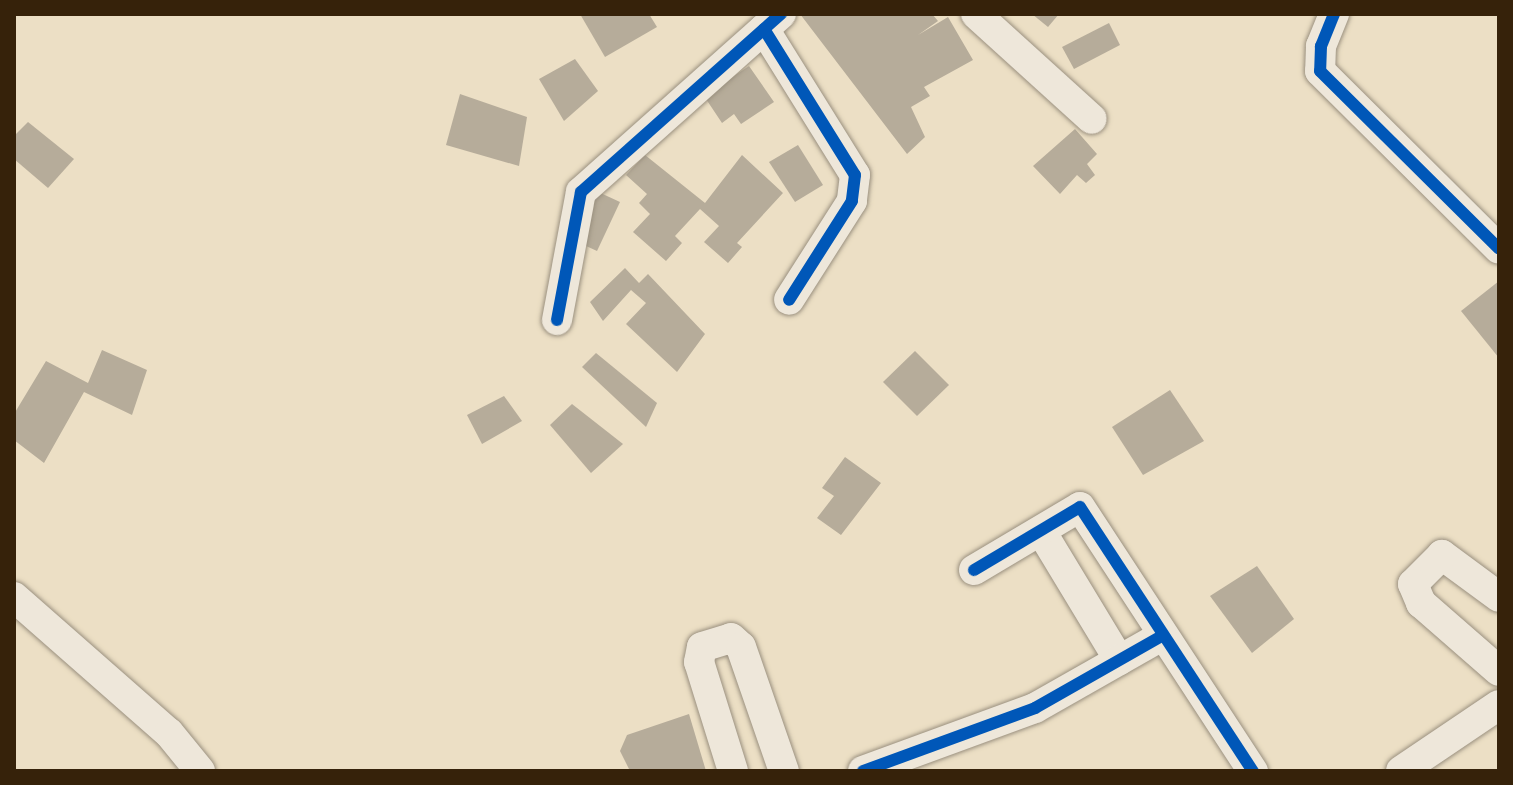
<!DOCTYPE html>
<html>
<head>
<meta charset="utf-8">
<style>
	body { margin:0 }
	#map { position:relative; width:1513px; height:785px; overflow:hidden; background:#ecdfc5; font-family:Vollkorn,serif }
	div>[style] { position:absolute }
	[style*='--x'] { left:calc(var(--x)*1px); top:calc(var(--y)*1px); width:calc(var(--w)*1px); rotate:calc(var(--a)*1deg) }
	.building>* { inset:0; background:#b6ac9a }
	.roads { filter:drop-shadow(0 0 2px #9a907f) drop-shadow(0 0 2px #9a907f) }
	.street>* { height:30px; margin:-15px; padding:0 15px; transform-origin:15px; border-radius:15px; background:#eee7da }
	.cycleway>* { height:12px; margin:-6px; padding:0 6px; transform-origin:6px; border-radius:6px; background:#0057b8 }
	span { translate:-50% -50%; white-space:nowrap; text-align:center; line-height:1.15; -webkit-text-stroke:8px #fdedcf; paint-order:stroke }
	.frame { position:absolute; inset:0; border:16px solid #36220a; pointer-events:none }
</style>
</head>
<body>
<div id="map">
	<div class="building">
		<i style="clip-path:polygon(580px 14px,649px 14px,657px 27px,605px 57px)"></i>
		<i style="clip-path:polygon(800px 14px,932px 14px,938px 21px,918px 35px,948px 17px,973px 60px,924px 87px,930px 96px,911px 107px,925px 137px,907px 154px)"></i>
		<i style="clip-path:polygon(1032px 14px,1059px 14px,1048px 27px)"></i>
		<i style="clip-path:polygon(1109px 23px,1120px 45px,1074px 69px,1062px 47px)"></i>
		<i style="clip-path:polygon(575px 59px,598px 91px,564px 121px,539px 79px)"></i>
		<i style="clip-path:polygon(749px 66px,774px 102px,741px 124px,734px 114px,722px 123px,704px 96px)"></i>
		<i style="clip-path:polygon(460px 94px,527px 117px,519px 166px,446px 145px)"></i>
		<i style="clip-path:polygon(28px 122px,74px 159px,48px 188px,14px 159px,14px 136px)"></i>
		<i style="clip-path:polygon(1075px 129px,1097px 154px,1087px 164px,1095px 175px,1086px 183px,1077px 175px,1060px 194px,1033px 166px)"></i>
		<i style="clip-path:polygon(798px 145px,823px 185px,795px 202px,769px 162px)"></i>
		<i style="clip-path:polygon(645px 155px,705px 203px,742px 155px,783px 193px,737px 243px,742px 247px,728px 263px,704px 242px,719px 226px,700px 209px,675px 236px,682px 243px,666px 261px,633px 232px,650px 214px,639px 203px,647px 194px,626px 175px)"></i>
		<i style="clip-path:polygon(594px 190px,620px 202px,597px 251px,571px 239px)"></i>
		<i style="clip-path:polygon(625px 268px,639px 283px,648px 274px,705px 334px,677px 372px,626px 324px,646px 303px,631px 290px,603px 321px,590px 302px)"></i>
		<i style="clip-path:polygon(1499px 281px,1499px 358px,1461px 311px)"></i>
		<i style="clip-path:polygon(102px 350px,147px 370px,132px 415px,84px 392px,44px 463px,14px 440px,14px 414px,46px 361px,88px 383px)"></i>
		<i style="clip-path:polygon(915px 351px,949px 385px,917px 416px,883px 382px)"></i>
		<i style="clip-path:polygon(596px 353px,657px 403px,646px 427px,582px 367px)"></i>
		<i style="clip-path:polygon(1170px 390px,1204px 441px,1143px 475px,1112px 427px)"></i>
		<i style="clip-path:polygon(504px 396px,522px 421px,482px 444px,467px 415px)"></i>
		<i style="clip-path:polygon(572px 404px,623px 444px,591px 473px,550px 425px)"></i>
		<i style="clip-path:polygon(845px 457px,881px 483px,841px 535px,817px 518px,834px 496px,822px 488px)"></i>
		<i style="clip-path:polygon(1257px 566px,1294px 619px,1252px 653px,1210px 596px)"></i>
		<i style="clip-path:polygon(689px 714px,706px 771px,630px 771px,620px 751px,627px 735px)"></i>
	</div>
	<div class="roads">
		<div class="street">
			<i style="--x:976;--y:14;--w:156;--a:42.2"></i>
			<i style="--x:1334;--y:14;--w:35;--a:112"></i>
			<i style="--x:1321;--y:46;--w:25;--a:92"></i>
			<i style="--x:1320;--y:71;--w:252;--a:44.8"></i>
			<i style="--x:764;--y:29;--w:172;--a:58.1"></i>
			<i style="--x:855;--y:175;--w:26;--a:97"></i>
			<i style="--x:852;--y:201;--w:117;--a:122.5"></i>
			<i style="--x:557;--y:320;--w:130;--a:-79.4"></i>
			<i style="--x:581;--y:192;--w:268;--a:-41.7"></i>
			<i style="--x:1041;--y:531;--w:151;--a:58.8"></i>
			<i style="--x:974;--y:570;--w:123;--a:-30.7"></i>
			<i style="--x:1080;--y:507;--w:316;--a:56.8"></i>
			<i style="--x:14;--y:597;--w:206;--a:41.3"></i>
			<i style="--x:169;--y:733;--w:49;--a:50.8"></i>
			<i style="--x:1499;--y:597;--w:71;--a:-143.6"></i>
			<i style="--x:1442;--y:555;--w:41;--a:135"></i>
			<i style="--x:1413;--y:584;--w:21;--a:67"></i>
			<i style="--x:1421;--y:603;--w:103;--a:41.1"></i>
			<i style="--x:733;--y:771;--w:114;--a:-107.3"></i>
			<i style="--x:699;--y:662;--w:15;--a:-79"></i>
			<i style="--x:702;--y:647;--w:30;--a:-17"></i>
			<i style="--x:731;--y:638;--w:13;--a:42"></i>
			<i style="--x:741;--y:647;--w:131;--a:70.9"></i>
			<i style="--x:863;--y:771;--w:183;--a:-20.1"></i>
			<i style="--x:1035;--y:708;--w:146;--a:-29.6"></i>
			<i style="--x:1401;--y:771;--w:118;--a:-34"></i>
		</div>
	</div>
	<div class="cycleway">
		<i style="--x:1334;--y:14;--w:35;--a:112"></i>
		<i style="--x:1321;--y:46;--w:25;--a:92"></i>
		<i style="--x:1320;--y:71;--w:252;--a:44.8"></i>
		<i style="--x:764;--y:29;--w:172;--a:58.1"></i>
		<i style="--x:855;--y:175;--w:26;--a:97"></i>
		<i style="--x:852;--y:201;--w:117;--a:122.5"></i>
		<i style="--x:557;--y:320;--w:130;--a:-79.4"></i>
		<i style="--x:581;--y:192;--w:268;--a:-41.7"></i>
		<i style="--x:974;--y:570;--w:123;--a:-30.7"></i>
		<i style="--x:1080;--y:507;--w:316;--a:56.8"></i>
		<i style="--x:863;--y:771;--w:183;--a:-20.1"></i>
		<i style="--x:1035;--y:708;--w:146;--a:-29.6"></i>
	</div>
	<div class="frame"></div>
</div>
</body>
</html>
